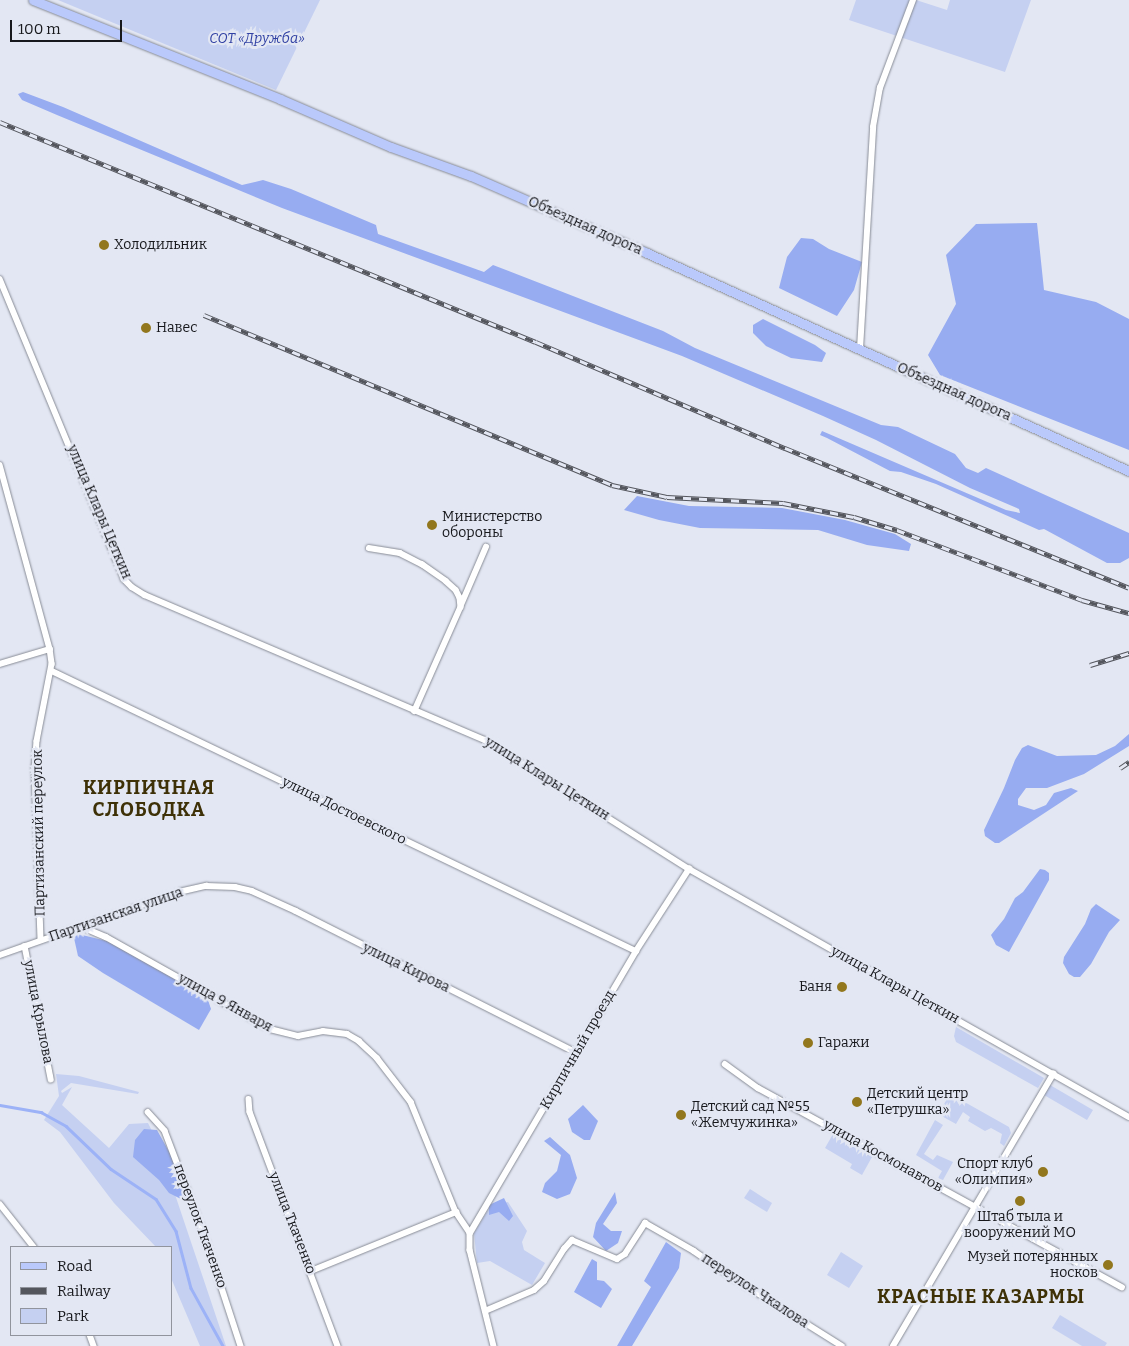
<!DOCTYPE html>
<html>
<head>
<meta charset="utf-8">
<style>
	body { margin:0 }
	#map { position:relative; width:1129px; height:1346px; overflow:hidden; background:#e3e7f3; font-family:Bitter,serif }
	div>[style] { position:absolute }
	[style*='--x'] { left:calc(var(--x)*1px); top:calc(var(--y)*1px); width:calc(var(--w)*1px); rotate:calc(var(--a)*1deg) }
	.green>* { inset:0; background:#c5d0f1 }
	.forest>* { inset:0; background:#97acf1 }
	.stream>* { height:2.5px; margin:-1.25px; padding:0 1.25px; transform-origin:1.25px; border-radius:1.25px; background:#9cb2f7 }
	.roads { filter:drop-shadow(0 0 1px #888c96) drop-shadow(0 0 1px #888c96) }
	.minor>* { height:5.5px; margin:-2.75px; padding:0 2.75px; transform-origin:2.75px; border-radius:2.75px; background:#fff }
	.primary>* { height:9px; margin:-4.5px; padding:0 4.5px; transform-origin:4.5px; border-radius:4.5px; background:#bac9fb }
	.rail>* { height:4.5px; margin-top:-2.25px; transform-origin:0; background:repeating-linear-gradient(90deg,#e3e7f3 0 8px,#54565d 0 16px); box-sizing:border-box; border-block:1px solid #54565d }
	.dots>* { width:14px; height:14px; translate:-50% -50%; box-sizing:border-box; border:2px solid #e3e7f3; border-radius:50% }
	span { translate:-50% -50%; white-space:nowrap; text-align:center; line-height:1.15; -webkit-text-stroke:4.5px #e3e7f3; paint-order:stroke }
	.park-label { font-size:14px; color:#3242a4; font-style:italic }
	.street-label { font-size:14px; color:#17181c }
	.poi-label { font-size:14px; color:#17181c }
	.left { translate:0 -50%; text-align:left }
	.right { translate:-100% -50%; text-align:right }
	.district-label { font-size:19px; color:#3e3107; font-weight:700; letter-spacing:1px }
	.legend { position:absolute; left:10px; top:1246px; width:162px; height:90px; box-sizing:border-box; background:#e3e7f3; border:1px solid #91949d; margin:0; padding:6px 9px; list-style:none; font-size:15px; color:#17181c }
	.legend li { display:flex; align-items:center; gap:10px; height:25px }
	.legend b { width:25px; border:1px solid #91949d }
	.scale { position:absolute; left:10px; top:20px; width:112px; height:22px; box-sizing:border-box; border:2px solid #17181c; border-top:0; padding-left:6px; font-size:15px; line-height:18px; white-space:nowrap; color:#17181c; -webkit-text-stroke:4px #e3e7f3; paint-order:stroke }
</style>
</head>
<body>
<div id="map">
	<div class="green">
		<i style="clip-path:polygon(58px 0,320px 0,276px 90px)"></i>
		<i style="clip-path:polygon(856px 0,916px 0,947px 10px,950px 0,1031px 0,1005px 72px,849px 20px)"></i>
		<i style="clip-path:polygon(956px 1027px,1044px 1078px,1038px 1088px,956px 1042px,954px 1036px)"></i>
		<i style="clip-path:polygon(56px 1074px,79px 1076px,139px 1092px,138px 1094px,71px 1083px,61px 1091px,62px 1093px,72px 1087px,62px 1105px,109px 1148px,129px 1124px,148px 1123px,157px 1141px,226px 1346px,200px 1346px,171px 1278px,171px 1247px,156px 1247px,114px 1203px,60px 1132px,44px 1120px,59px 1096px)"></i>
		<i style="clip-path:polygon(1050px 1085px,1093px 1110px,1087px 1120px,1044px 1095px)"></i>
		<i style="clip-path:polygon(947px 1099px,961px 1100px,1009px 1127px,1011px 1133px,1004px 1146px,1000px 1143px,1002px 1134px,991px 1128px,985px 1131px,968px 1121px,970px 1117px,963px 1112px,956px 1124px,938px 1114px)"></i>
		<i style="clip-path:polygon(935px 1120px,943px 1125px,924px 1154px,933px 1160px,937px 1155px,953px 1162px,943px 1180px,938px 1178px,942px 1171px,916px 1155px)"></i>
		<i style="clip-path:polygon(833px 1134px,872px 1157px,862px 1175px,850px 1168px,852px 1164px,825px 1148px)"></i>
		<i style="clip-path:polygon(750px 1189px,772px 1203px,767px 1212px,744px 1198px)"></i>
		<i style="clip-path:polygon(508px 1202px,527px 1231px,522px 1242px,524px 1250px,545px 1263px,532px 1285px,490px 1261px,477px 1263px,474px 1233px,491px 1205px)"></i>
		<i style="clip-path:polygon(841px 1252px,863px 1266px,849px 1288px,827px 1275px)"></i>
		<i style="clip-path:polygon(1060px 1315px,1107px 1343px,1105px 1346px,1082px 1346px,1052px 1328px)"></i>
	</div>
	<div class="forest">
		<i style="clip-path:polygon(23px 92px,63px 107px,242px 185px,263px 180px,291px 189px,376px 225px,378px 234px,484px 272px,493px 265px,663px 331px,695px 348px,881px 425px,898px 427px,955px 454px,966px 468px,978px 473px,986px 468px,1129px 533px,1129px 558px,1120px 563px,1107px 563px,1044px 529px,1039px 530px,936px 484px,901px 472px,890px 471px,827px 438px,820px 435px,822px 431px,1006px 510px,1020px 513px,1019px 509px,970px 488px,876px 440px,823px 416px,682px 356px,282px 208px,57px 115px,22px 100px,18px 94px)"></i>
		<i style="clip-path:polygon(1037px 223px,1044px 290px,1096px 302px,1129px 319px,1129px 450px,940px 375px,928px 355px,956px 304px,946px 255px,976px 224px)"></i>
		<i style="clip-path:polygon(801px 238px,813px 239px,829px 249px,862px 262px,854px 290px,837px 316px,779px 288px,787px 257px)"></i>
		<i style="clip-path:polygon(763px 319px,815px 345px,826px 353px,822px 362px,791px 358px,766px 346px,753px 333px,753px 325px)"></i>
		<i style="clip-path:polygon(637px 496px,689px 506px,782px 508px,845px 520px,895px 534px,911px 544px,909px 551px,867px 545px,818px 530px,700px 528px,659px 520px,624px 510px)"></i>
		<i style="clip-path:polygon(1129px 734px,1129px 746px,1084px 774px,1047px 788px,1026px 788px,1018px 799px,1018px 805px,1034px 810px,1046px 805px,1054px 793px,1071px 788px,1078px 791px,999px 843px,995px 843px,985px 836px,984px 830px,1004px 788px,1015px 760px,1022px 748px,1028px 745px,1057px 756px,1096px 755px,1115px 746px)"></i>
		<i style="clip-path:polygon(1040px 869px,1045px 870px,1049px 873px,1049px 880px,1009px 952px,996px 945px,991px 935px,1004px 919px,1015px 898px,1023px 892px)"></i>
		<i style="clip-path:polygon(1096px 904px,1120px 920px,1109px 932px,1091px 964px,1080px 977px,1074px 977px,1069px 974px,1063px 963px,1064px 957px,1085px 924px,1091px 909px)"></i>
		<i style="clip-path:polygon(78px 934px,107px 941px,207px 997px,211px 1009px,199px 1030px,103px 973px,78px 956px,74px 938px)"></i>
		<i style="clip-path:polygon(583px 1105px,598px 1121px,590px 1140px,584px 1140px,572px 1132px,568px 1119px)"></i>
		<i style="clip-path:polygon(144px 1129px,157px 1130px,172px 1157px,189px 1199px,183px 1200px,169px 1193px,159px 1180px,133px 1157px,135px 1140px)"></i>
		<i style="clip-path:polygon(550px 1137px,570px 1155px,577px 1178px,570px 1194px,557px 1199px,542px 1192px,545px 1183px,557px 1171px,561px 1155px,544px 1141px)"></i>
		<i style="clip-path:polygon(615px 1192px,617px 1203px,603px 1224px,611px 1231px,622px 1231px,618px 1243px,606px 1251px,593px 1237px,596px 1223px)"></i>
		<i style="clip-path:polygon(504px 1198px,513px 1216px,509px 1221px,499px 1212px,489px 1215px,489px 1205px)"></i>
		<i style="clip-path:polygon(666px 1242px,681px 1253px,679px 1268px,632px 1346px,617px 1346px,651px 1287px,644px 1281px)"></i>
		<i style="clip-path:polygon(592px 1259px,597px 1262px,597px 1280px,604px 1281px,612px 1289px,601px 1308px,574px 1292px)"></i>
	</div>
	<div class="stream">
		<i style="--x:0;--y:1105;--w:42;--a:9.7"></i>
		<i style="--x:41;--y:1112;--w:29;--a:29"></i>
		<i style="--x:66;--y:1126;--w:62;--a:43.7"></i>
		<i style="--x:111;--y:1169;--w:54;--a:33.7"></i>
		<i style="--x:156;--y:1199;--w:38;--a:58"></i>
		<i style="--x:176;--y:1231;--w:59;--a:75.3"></i>
		<i style="--x:191;--y:1288;--w:66;--a:61.1"></i>
	</div>
	<div class="roads">
		<div class="minor">
			<i style="--x:0;--y:279;--w:325;--a:67.5"></i>
			<i style="--x:124;--y:579;--w:11;--a:45"></i>
			<i style="--x:132;--y:587;--w:15;--a:32"></i>
			<i style="--x:145;--y:595;--w:370;--a:23.1"></i>
			<i style="--x:485;--y:740;--w:241;--a:32.3"></i>
			<i style="--x:689;--y:869;--w:505;--a:29.41"></i>
			<i style="--x:860;--y:349;--w:222;--a:-86.6"></i>
			<i style="--x:873;--y:127;--w:40;--a:-80"></i>
			<i style="--x:880;--y:88;--w:94;--a:-69.4"></i>
			<i style="--x:0;--y:465;--w:191;--a:74.8"></i>
			<i style="--x:50;--y:649;--w:15;--a:82"></i>
			<i style="--x:52;--y:664;--w:78;--a:101"></i>
			<i style="--x:37;--y:741;--w:26;--a:94"></i>
			<i style="--x:35;--y:767;--w:173;--a:88"></i>
			<i style="--x:369;--y:548;--w:31;--a:9"></i>
			<i style="--x:400;--y:553;--w:25;--a:27"></i>
			<i style="--x:422;--y:564;--w:29;--a:35"></i>
			<i style="--x:446;--y:581;--w:13;--a:42"></i>
			<i style="--x:456;--y:590;--w:9;--a:63"></i>
			<i style="--x:460;--y:598;--w:9;--a:84"></i>
			<i style="--x:461;--y:607;--w:114;--a:113.9"></i>
			<i style="--x:461;--y:605;--w:63;--a:-66.7"></i>
			<i style="--x:0;--y:664;--w:52;--a:-16.7"></i>
			<i style="--x:52;--y:671;--w:648;--a:25.62"></i>
			<i style="--x:80;--y:926;--w:28;--a:23"></i>
			<i style="--x:106;--y:937;--w:188;--a:29.3"></i>
			<i style="--x:270;--y:1029;--w:29;--a:14"></i>
			<i style="--x:298;--y:1036;--w:25;--a:-11"></i>
			<i style="--x:323;--y:1031;--w:24;--a:7"></i>
			<i style="--x:347;--y:1034;--w:14;--a:30"></i>
			<i style="--x:359;--y:1041;--w:25;--a:43"></i>
			<i style="--x:377;--y:1058;--w:56;--a:52.3"></i>
			<i style="--x:411;--y:1102;--w:119;--a:67.8"></i>
			<i style="--x:456;--y:1212;--w:25;--a:56"></i>
			<i style="--x:470;--y:1233;--w:17;--a:90"></i>
			<i style="--x:470;--y:1250;--w:99;--a:76"></i>
			<i style="--x:25;--y:946;--w:136;--a:78.9"></i>
			<i style="--x:0;--y:955;--w:190;--a:-19.4"></i>
			<i style="--x:179;--y:892;--w:28;--a:-13"></i>
			<i style="--x:206;--y:886;--w:29;--a:2"></i>
			<i style="--x:235;--y:887;--w:17;--a:13"></i>
			<i style="--x:252;--y:891;--w:48;--a:24.4"></i>
			<i style="--x:296;--y:911;--w:315;--a:26.8"></i>
			<i style="--x:725;--y:1064;--w:41;--a:36"></i>
			<i style="--x:758;--y:1088;--w:415;--a:28.7"></i>
			<i style="--x:249;--y:1099;--w:13;--a:86"></i>
			<i style="--x:250;--y:1112;--w:250;--a:69.4"></i>
			<i style="--x:148;--y:1112;--w:25;--a:48"></i>
			<i style="--x:165;--y:1131;--w:109;--a:69.1"></i>
			<i style="--x:204;--y:1233;--w:119;--a:71.9"></i>
			<i style="--x:0;--y:1204;--w:55;--a:51.7"></i>
			<i style="--x:470;--y:1233;--w:327;--a:-59.5"></i>
			<i style="--x:636;--y:951;--w:98;--a:-57.1"></i>
			<i style="--x:311;--y:1271;--w:157;--a:-22.1"></i>
			<i style="--x:485;--y:1311;--w:53;--a:-23.2"></i>
			<i style="--x:534;--y:1290;--w:13;--a:-42"></i>
			<i style="--x:544;--y:1281;--w:38;--a:-58"></i>
			<i style="--x:564;--y:1249;--w:12;--a:-48"></i>
			<i style="--x:572;--y:1240;--w:49;--a:22.9"></i>
			<i style="--x:617;--y:1259;--w:9;--a:-32"></i>
			<i style="--x:625;--y:1254;--w:37;--a:-57"></i>
			<i style="--x:645;--y:1223;--w:56;--a:29.7"></i>
			<i style="--x:694;--y:1251;--w:46;--a:34.4"></i>
			<i style="--x:732;--y:1277;--w:130;--a:32.1"></i>
			<i style="--x:90;--y:1335;--w:12;--a:70"></i>
			<i style="--x:893;--y:1346;--w:316;--a:-59.5"></i>
		</div>
		<div class="primary">
			<i style="--x:33;--y:0;--w:266;--a:21.8"></i>
			<i style="--x:280;--y:99;--w:121;--a:23.4"></i>
			<i style="--x:391;--y:147;--w:85;--a:19.9"></i>
			<i style="--x:471;--y:176;--w:192;--a:23.6"></i>
			<i style="--x:647;--y:253;--w:529;--a:24.34"></i>
		</div>
	</div>
	<div class="rail">
		<i style="--x:0;--y:122;--w:579;--a:22.32"></i>
		<i style="--x:536;--y:342;--w:271;--a:23.1"></i>
		<i style="--x:785;--y:448;--w:371;--a:22.1"></i>
		<i style="--x:204;--y:315;--w:442;--a:22.6"></i>
		<i style="--x:612;--y:485;--w:56;--a:12.3"></i>
		<i style="--x:667;--y:497;--w:116;--a:3"></i>
		<i style="--x:783;--y:503;--w:72;--a:11.2"></i>
		<i style="--x:854;--y:517;--w:45;--a:16.8"></i>
		<i style="--x:897;--y:530;--w:198;--a:20.7"></i>
		<i style="--x:1082;--y:600;--w:49;--a:15.5"></i>
		<i style="--x:1090;--y:665;--w:41;--a:-17.1"></i>
		<i style="--x:1120;--y:768;--w:11;--a:-34"></i>
	</div>
	<div class="dots">
		<i style="left:104px;top:245px;background:#92771d"></i>
		<i style="left:146px;top:328px;background:#92771d"></i>
		<i style="left:432px;top:525px;background:#92771d"></i>
		<i style="left:842px;top:987px;background:#92771d"></i>
		<i style="left:808px;top:1043px;background:#92771d"></i>
		<i style="left:857px;top:1102px;background:#92771d"></i>
		<i style="left:681px;top:1115px;background:#92771d"></i>
		<i style="left:1043px;top:1172px;background:#92771d"></i>
		<i style="left:1020px;top:1201px;background:#92771d"></i>
		<i style="left:1108px;top:1265px;background:#92771d"></i>
	</div>
	<div class="park-label">
		<span style="left:257px;top:39px">СОТ «Дружба»</span>
	</div>
	<div class="street-label">
		<span style="left:585px;top:226px;rotate:24deg">Объездная дорога</span>
		<span style="left:954px;top:392px;rotate:24deg">Объездная дорога</span>
		<span style="left:99px;top:512px;rotate:67deg">улица Клары Цеткин</span>
		<span style="left:547px;top:779px;rotate:32deg">улица Клары Цеткин</span>
		<span style="left:344px;top:811px;rotate:26deg">улица Достоевского</span>
		<span style="left:39px;top:833px;rotate:-91deg">Партизанский переулок</span>
		<span style="left:116px;top:915px;rotate:-19deg">Партизанская улица</span>
		<span style="left:406px;top:968px;rotate:26deg">улица Кирова</span>
		<span style="left:895px;top:985px;rotate:29deg">улица Клары Цеткин</span>
		<span style="left:225px;top:1003px;rotate:29deg">улица 9 Января</span>
		<span style="left:38px;top:1012px;rotate:79deg">улица Крылова</span>
		<span style="left:578px;top:1050px;rotate:-60deg">Кирпичный проезд</span>
		<span style="left:883px;top:1156px;rotate:29deg">улица Космонавтов</span>
		<span style="left:292px;top:1223px;rotate:69deg">улица Ткаченко</span>
		<span style="left:200px;top:1226px;rotate:70deg">переулок Ткаченко</span>
		<span style="left:755px;top:1291px;rotate:33deg">переулок Чкалова</span>
	</div>
	<div class="poi-label">
		<span class="left" style="left:114px;top:245px">Холодильник</span>
		<span class="left" style="left:156px;top:328px">Навес</span>
		<span class="left" style="left:442px;top:525px">Министерство<br>обороны</span>
		<span class="right" style="left:832px;top:987px">Баня</span>
		<span class="left" style="left:818px;top:1043px">Гаражи</span>
		<span class="left" style="left:867px;top:1102px">Детский центр<br>«Петрушка»</span>
		<span class="left" style="left:691px;top:1115px">Детский сад №55<br>«Жемчужинка»</span>
		<span class="right" style="left:1033px;top:1172px">Спорт клуб<br>«Олимпия»</span>
		<span style="left:1020px;top:1225px">Штаб тыла и<br>вооружений МО</span>
		<span class="right" style="left:1098px;top:1265px">Музей потерянных<br>носков</span>
	</div>
	<div class="district-label">
		<span style="left:149px;top:799px">КИРПИЧНАЯ<br>СЛОБОДКА</span>
		<span style="left:981px;top:1297px">КРАСНЫЕ КАЗАРМЫ</span>
	</div>
	<ul class="legend">
	<li><b style="height:6px;background:#bac9fb"></b>Road</li>
	<li><b style="height:6px;background:#54565d"></b>Railway</li>
	<li><b style="height:14px;background:#c5d0f1"></b>Park</li>
	</ul>
	<div class="scale">100 m</div>
</div>
</body>
</html>
